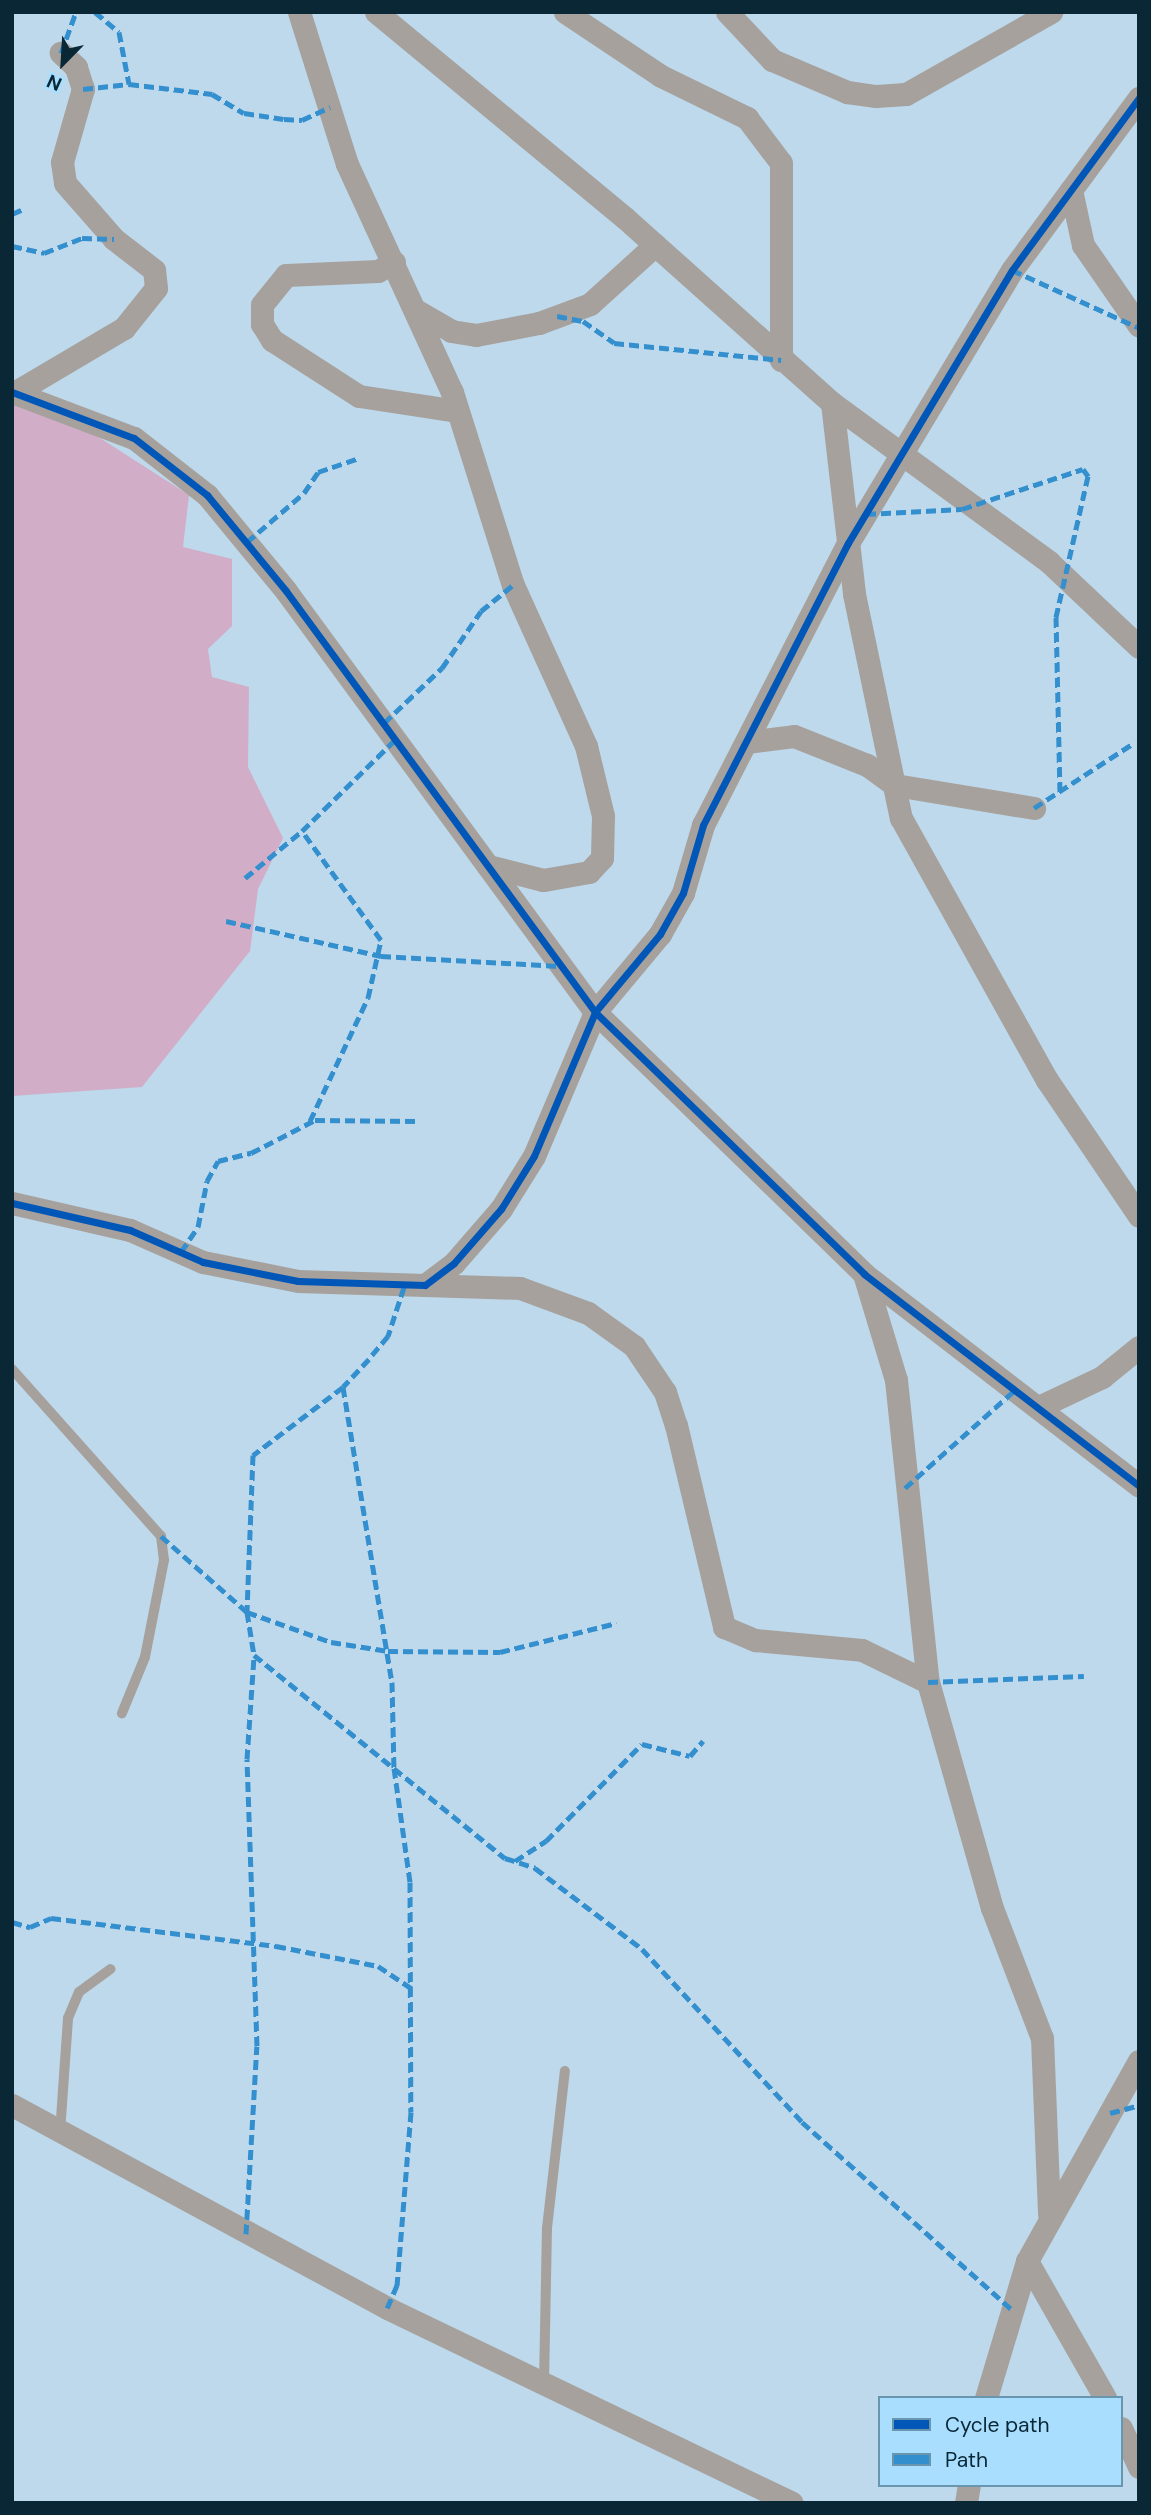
<!DOCTYPE html>
<html>
<head>
<meta charset="utf-8">
<style>
	body { margin:0 }
	#map { position:relative; width:1151px; height:2515px; overflow:hidden; background:#bdd9eb; font-family:"DM Sans",sans-serif }
	div>[style] { position:absolute }
	[style*='--x'] { left:calc(var(--x)*1px); top:calc(var(--y)*1px); width:calc(var(--w)*1px); rotate:calc(var(--a)*1deg) }
	.forest>* { inset:0; background:#d1adc8 }
	.lane>* { height:10px; margin:-5px; padding:0 5px; transform-origin:5px; border-radius:5px; background:#a6a19d }
	.street>* { height:23px; margin:-11.5px; padding:0 11.5px; transform-origin:11.5px; border-radius:11.5px; background:#a6a19d }
	.quiet>* { height:5px; margin-top:-2.5px; transform-origin:0; background:repeating-linear-gradient(90deg,#348fcf 0 10px,transparent 0 15px) }
	.cycleway>* { height:7px; margin:-3.5px; padding:0 3.5px; transform-origin:3.5px; border-radius:3.5px; background:#0057b8 }
	span { translate:-50% -50%; white-space:nowrap; text-align:center; line-height:1.15; -webkit-text-stroke:5px #a9deff; paint-order:stroke }
	.frame { position:absolute; inset:0; border:14px solid #0a2736; pointer-events:none }
	.legend { position:absolute; left:878px; top:2396px; width:245px; height:91px; box-sizing:border-box; background:#a9deff; border:2px solid #6995af; margin:0; padding:9px 12px; list-style:none; font-size:21px; color:#0a2736 }
	.legend li { display:flex; align-items:center; gap:14px; height:35px }
	.legend b { width:35px; border:2px solid #6995af }
	.north { position:absolute; left:28px; top:28px; width:70px; height:70px; -webkit-text-stroke:5px #a9deff; paint-order:stroke; rotate:204deg; font-size:19px; font-weight:700; line-height:28px; text-align:center; color:#0a2736 }
	.north::after { content:''; display:block; margin:auto; width:24px; height:32px; background:#0a2736; clip-path:polygon(50% 0,100% 100%,50% 72%,0 100%) }
</style>
</head>
<body>
<div id="map">
	<div class="forest">
		<i style="clip-path:polygon(12px 403px,78px 424px,189px 495px,183px 547px,232px 559px,232px 626px,208px 649px,212px 677px,249px 687px,248px 767px,283px 838px,258px 889px,250px 951px,142px 1087px,12px 1096px)"></i>
	</div>
	<div class="lane">
		<i style="--x:12;--y:1369;--w:224;--a:48.3"></i>
		<i style="--x:161;--y:1536;--w:24;--a:83"></i>
		<i style="--x:164;--y:1560;--w:99;--a:101.1"></i>
		<i style="--x:145;--y:1657;--w:61;--a:112.3"></i>
		<i style="--x:60;--y:2133;--w:115;--a:-86"></i>
		<i style="--x:68;--y:2018;--w:28;--a:-67"></i>
		<i style="--x:79;--y:1992;--w:39;--a:-36"></i>
		<i style="--x:544;--y:2384;--w:156;--a:-88.9"></i>
		<i style="--x:547;--y:2228;--w:158;--a:-83.5"></i>
	</div>
	<div class="street">
		<i style="--x:299;--y:12;--w:159;--a:72.5"></i>
		<i style="--x:347;--y:164;--w:251;--a:65.3"></i>
		<i style="--x:452;--y:392;--w:202;--a:72.5"></i>
		<i style="--x:513;--y:585;--w:177;--a:65.6"></i>
		<i style="--x:586;--y:746;--w:72;--a:76.3"></i>
		<i style="--x:603;--y:816;--w:42;--a:91.4"></i>
		<i style="--x:602;--y:858;--w:19;--a:133"></i>
		<i style="--x:589;--y:872;--w:47;--a:170.1"></i>
		<i style="--x:543;--y:880;--w:57;--a:-165.7"></i>
		<i style="--x:376;--y:12;--w:323;--a:39.6"></i>
		<i style="--x:625;--y:218;--w:278;--a:41.8"></i>
		<i style="--x:832;--y:403;--w:192;--a:83.4"></i>
		<i style="--x:854;--y:594;--w:229;--a:78.2"></i>
		<i style="--x:901;--y:818;--w:300;--a:60.9"></i>
		<i style="--x:1047;--y:1080;--w:164;--a:55.9"></i>
		<i style="--x:565;--y:12;--w:115;--a:33.7"></i>
		<i style="--x:661;--y:76;--w:96;--a:26"></i>
		<i style="--x:747;--y:118;--w:56;--a:52.9"></i>
		<i style="--x:781;--y:163;--w:197;--a:90"></i>
		<i style="--x:727;--y:12;--w:66;--a:46.8"></i>
		<i style="--x:772;--y:60;--w:82;--a:23.1"></i>
		<i style="--x:847;--y:92;--w:29;--a:8"></i>
		<i style="--x:876;--y:96;--w:30;--a:-4"></i>
		<i style="--x:906;--y:94;--w:167;--a:-29.5"></i>
		<i style="--x:1071;--y:190;--w:56;--a:77.7"></i>
		<i style="--x:1083;--y:245;--w:98;--a:55.3"></i>
		<i style="--x:394;--y:262;--w:18;--a:151"></i>
		<i style="--x:378;--y:271;--w:92;--a:177.5"></i>
		<i style="--x:286;--y:275;--w:38;--a:129"></i>
		<i style="--x:262;--y:305;--w:19;--a:90"></i>
		<i style="--x:262;--y:324;--w:19;--a:58"></i>
		<i style="--x:272;--y:340;--w:103;--a:32.8"></i>
		<i style="--x:359;--y:396;--w:99;--a:8.7"></i>
		<i style="--x:417;--y:311;--w:39;--a:30"></i>
		<i style="--x:451;--y:331;--w:25;--a:9"></i>
		<i style="--x:476;--y:335;--w:64;--a:-10.8"></i>
		<i style="--x:539;--y:323;--w:54;--a:-20.4"></i>
		<i style="--x:590;--y:304;--w:88;--a:-42.2"></i>
		<i style="--x:12;--y:392;--w:130;--a:20.7"></i>
		<i style="--x:134;--y:438;--w:93;--a:38"></i>
		<i style="--x:207;--y:495;--w:124;--a:50.5"></i>
		<i style="--x:286;--y:591;--w:522;--a:53.72"></i>
		<i style="--x:595;--y:1012;--w:376;--a:44.2"></i>
		<i style="--x:864;--y:1274;--w:347;--a:37.6"></i>
		<i style="--x:14;--y:393;--w:128;--a:-30.6"></i>
		<i style="--x:124;--y:328;--w:51;--a:-51.3"></i>
		<i style="--x:156;--y:288;--w:18;--a:-96"></i>
		<i style="--x:154;--y:270;--w:51;--a:-142.2"></i>
		<i style="--x:114;--y:239;--w:74;--a:-131.2"></i>
		<i style="--x:65;--y:183;--w:21;--a:-98"></i>
		<i style="--x:62;--y:162;--w:76;--a:-74"></i>
		<i style="--x:83;--y:89;--w:23;--a:-108"></i>
		<i style="--x:76;--y:67;--w:21;--a:-137"></i>
		<i style="--x:832;--y:403;--w:269;--a:36.2"></i>
		<i style="--x:1049;--y:562;--w:124;--a:43.4"></i>
		<i style="--x:746;--y:742;--w:48;--a:-7.1"></i>
		<i style="--x:794;--y:736;--w:79;--a:21.7"></i>
		<i style="--x:867;--y:765;--w:34;--a:36"></i>
		<i style="--x:895;--y:785;--w:141;--a:9.4"></i>
		<i style="--x:12;--y:1203;--w:121;--a:12.9"></i>
		<i style="--x:130;--y:1230;--w:80;--a:23.7"></i>
		<i style="--x:203;--y:1262;--w:97;--a:11.3"></i>
		<i style="--x:298;--y:1281;--w:127;--a:1.8"></i>
		<i style="--x:425;--y:1285;--w:36;--a:-37"></i>
		<i style="--x:454;--y:1263;--w:72;--a:-49"></i>
		<i style="--x:501;--y:1209;--w:62;--a:-58.1"></i>
		<i style="--x:534;--y:1156;--w:156;--a:-67"></i>
		<i style="--x:595;--y:1012;--w:102;--a:-50.2"></i>
		<i style="--x:660;--y:934;--w:47;--a:-60.7"></i>
		<i style="--x:683;--y:893;--w:71;--a:-73.6"></i>
		<i style="--x:703;--y:825;--w:317;--a:-62.8"></i>
		<i style="--x:848;--y:543;--w:318;--a:-59"></i>
		<i style="--x:1012;--y:270;--w:214;--a:-53.6"></i>
		<i style="--x:864;--y:1274;--w:111;--a:73.2"></i>
		<i style="--x:896;--y:1380;--w:304;--a:84"></i>
		<i style="--x:928;--y:1682;--w:235;--a:74.2"></i>
		<i style="--x:992;--y:1908;--w:139;--a:69"></i>
		<i style="--x:1042;--y:2038;--w:176;--a:87.7"></i>
		<i style="--x:425;--y:1285;--w:95;--a:1.8"></i>
		<i style="--x:520;--y:1288;--w:72;--a:20.2"></i>
		<i style="--x:588;--y:1313;--w:57;--a:35.7"></i>
		<i style="--x:634;--y:1346;--w:55;--a:56"></i>
		<i style="--x:665;--y:1392;--w:35;--a:72"></i>
		<i style="--x:676;--y:1425;--w:208;--a:76.6"></i>
		<i style="--x:724;--y:1627;--w:34;--a:23"></i>
		<i style="--x:755;--y:1640;--w:107;--a:5.3"></i>
		<i style="--x:862;--y:1650;--w:73;--a:25.9"></i>
		<i style="--x:1041;--y:1406;--w:68;--a:-25.4"></i>
		<i style="--x:1102;--y:1377;--w:48;--a:-39"></i>
		<i style="--x:12;--y:2105;--w:426;--a:28.4"></i>
		<i style="--x:387;--y:2308;--w:449;--a:25.7"></i>
		<i style="--x:1027;--y:2261;--w:158;--a:60.3"></i>
		<i style="--x:986;--y:2398;--w:143;--a:-73.3"></i>
		<i style="--x:1027;--y:2261;--w:229;--a:-60.8"></i>
		<i style="--x:1121;--y:2428;--w:43;--a:65.2"></i>
		<i style="--x:966;--y:2503;--w:18;--a:-81"></i>
	</div>
	<div class="quiet">
		<i style="--x:95;--y:12;--w:31;--a:40"></i>
		<i style="--x:119;--y:32;--w:53;--a:79.1"></i>
		<i style="--x:61;--y:53;--w:44;--a:-69.9"></i>
		<i style="--x:83;--y:89;--w:46;--a:-6.2"></i>
		<i style="--x:129;--y:84;--w:84;--a:6.9"></i>
		<i style="--x:212;--y:94;--w:37;--a:31"></i>
		<i style="--x:244;--y:113;--w:40;--a:8.5"></i>
		<i style="--x:284;--y:119;--w:18;--a:3"></i>
		<i style="--x:302;--y:120;--w:31;--a:-25"></i>
		<i style="--x:12;--y:214;--w:12;--a:-24"></i>
		<i style="--x:12;--y:246;--w:33;--a:12"></i>
		<i style="--x:44;--y:253;--w:41;--a:-21.5"></i>
		<i style="--x:82;--y:238;--w:32;--a:2"></i>
		<i style="--x:1012;--y:270;--w:140;--a:24.5"></i>
		<i style="--x:557;--y:316;--w:26;--a:11"></i>
		<i style="--x:583;--y:321;--w:38;--a:35"></i>
		<i style="--x:614;--y:343;--w:168;--a:5.8"></i>
		<i style="--x:866;--y:514;--w:96;--a:-3"></i>
		<i style="--x:962;--y:509;--w:127;--a:-18.3"></i>
		<i style="--x:1083;--y:469;--w:9;--a:54"></i>
		<i style="--x:1088;--y:476;--w:145;--a:102.8"></i>
		<i style="--x:1056;--y:617;--w:175;--a:88.7"></i>
		<i style="--x:247;--y:542;--w:75;--a:-40.7"></i>
		<i style="--x:304;--y:493;--w:25;--a:-56"></i>
		<i style="--x:318;--y:472;--w:43;--a:-18.9"></i>
		<i style="--x:384;--y:723;--w:80;--a:-43.5"></i>
		<i style="--x:442;--y:668;--w:69;--a:-55.6"></i>
		<i style="--x:481;--y:611;--w:41;--a:-39.1"></i>
		<i style="--x:1034;--y:808;--w:117;--a:-33.1"></i>
		<i style="--x:245;--y:878;--w:74;--a:-39.5"></i>
		<i style="--x:226;--y:921;--w:159;--a:12.7"></i>
		<i style="--x:381;--y:956;--w:178;--a:3.2"></i>
		<i style="--x:310;--y:1121;--w:136;--a:-64.8"></i>
		<i style="--x:368;--y:998;--w:59;--a:-77.4"></i>
		<i style="--x:381;--y:940;--w:135;--a:-125.9"></i>
		<i style="--x:302;--y:831;--w:132;--a:-44.4"></i>
		<i style="--x:181;--y:1252;--w:30;--a:-56"></i>
		<i style="--x:198;--y:1227;--w:47;--a:-78.9"></i>
		<i style="--x:207;--y:1181;--w:23;--a:-61"></i>
		<i style="--x:218;--y:1161;--w:34;--a:-14"></i>
		<i style="--x:251;--y:1153;--w:72;--a:-27.3"></i>
		<i style="--x:315;--y:1120;--w:100;--a:0.6"></i>
		<i style="--x:404;--y:1287;--w:52;--a:108.1"></i>
		<i style="--x:388;--y:1336;--w:30;--a:130"></i>
		<i style="--x:369;--y:1359;--w:38;--a:133"></i>
		<i style="--x:343;--y:1387;--w:113;--a:142.9"></i>
		<i style="--x:253;--y:1455;--w:157;--a:92.2"></i>
		<i style="--x:247;--y:1612;--w:44;--a:80.8"></i>
		<i style="--x:254;--y:1655;--w:323;--a:39"></i>
		<i style="--x:505;--y:1858;--w:32;--a:18"></i>
		<i style="--x:535;--y:1868;--w:134;--a:37.1"></i>
		<i style="--x:642;--y:1949;--w:236;--a:47.2"></i>
		<i style="--x:802;--y:2122;--w:282;--a:41.8"></i>
		<i style="--x:343;--y:1387;--w:299;--a:80.6"></i>
		<i style="--x:392;--y:1682;--w:86;--a:88.7"></i>
		<i style="--x:394;--y:1768;--w:115;--a:82"></i>
		<i style="--x:410;--y:1882;--w:230;--a:89.8"></i>
		<i style="--x:411;--y:2112;--w:174;--a:94.6"></i>
		<i style="--x:397;--y:2285;--w:25;--a:113"></i>
		<i style="--x:905;--y:1488;--w:149;--a:-41.7"></i>
		<i style="--x:161;--y:1536;--w:115;--a:41.5"></i>
		<i style="--x:247;--y:1612;--w:89;--a:19.7"></i>
		<i style="--x:331;--y:1642;--w:58;--a:9"></i>
		<i style="--x:388;--y:1651;--w:112;--a:0.5"></i>
		<i style="--x:500;--y:1652;--w:120;--a:-14"></i>
		<i style="--x:928;--y:1682;--w:156;--a:-2.2"></i>
		<i style="--x:515;--y:1861;--w:37;--a:-33"></i>
		<i style="--x:546;--y:1841;--w:136;--a:-45.3"></i>
		<i style="--x:642;--y:1744;--w:49;--a:14"></i>
		<i style="--x:690;--y:1756;--w:20;--a:-49"></i>
		<i style="--x:12;--y:1922;--w:19;--a:16"></i>
		<i style="--x:30;--y:1927;--w:23;--a:-23"></i>
		<i style="--x:51;--y:1918;--w:227;--a:7.1"></i>
		<i style="--x:276;--y:1946;--w:104;--a:11.1"></i>
		<i style="--x:378;--y:1966;--w:43;--a:33.7"></i>
		<i style="--x:1110;--y:2113;--w:30;--a:-15"></i>
		<i style="--x:246;--y:2234;--w:188;--a:-86.7"></i>
		<i style="--x:257;--y:2046;--w:287;--a:-92"></i>
		<i style="--x:247;--y:1759;--w:104;--a:-86.1"></i>
	</div>
	<div class="cycleway">
		<i style="--x:12;--y:392;--w:130;--a:20.7"></i>
		<i style="--x:134;--y:438;--w:93;--a:38"></i>
		<i style="--x:207;--y:495;--w:124;--a:50.5"></i>
		<i style="--x:286;--y:591;--w:522;--a:53.72"></i>
		<i style="--x:595;--y:1012;--w:376;--a:44.2"></i>
		<i style="--x:864;--y:1274;--w:347;--a:37.6"></i>
		<i style="--x:12;--y:1203;--w:121;--a:12.9"></i>
		<i style="--x:130;--y:1230;--w:80;--a:23.7"></i>
		<i style="--x:203;--y:1262;--w:97;--a:11.3"></i>
		<i style="--x:298;--y:1281;--w:127;--a:1.8"></i>
		<i style="--x:425;--y:1285;--w:36;--a:-37"></i>
		<i style="--x:454;--y:1263;--w:72;--a:-49"></i>
		<i style="--x:501;--y:1209;--w:62;--a:-58.1"></i>
		<i style="--x:534;--y:1156;--w:156;--a:-67"></i>
		<i style="--x:595;--y:1012;--w:102;--a:-50.2"></i>
		<i style="--x:660;--y:934;--w:47;--a:-60.7"></i>
		<i style="--x:683;--y:893;--w:71;--a:-73.6"></i>
		<i style="--x:703;--y:825;--w:317;--a:-62.8"></i>
		<i style="--x:848;--y:543;--w:318;--a:-59"></i>
		<i style="--x:1012;--y:270;--w:214;--a:-53.6"></i>
	</div>
	<div class="frame"></div>
	<ul class="legend">
	<li><b style="height:9px;background:#0057b8"></b>Cycle path</li>
	<li><b style="height:9px;background:#348fcf"></b>Path</li>
	</ul>
	<div class="north">N</div>
</div>
</body>
</html>
